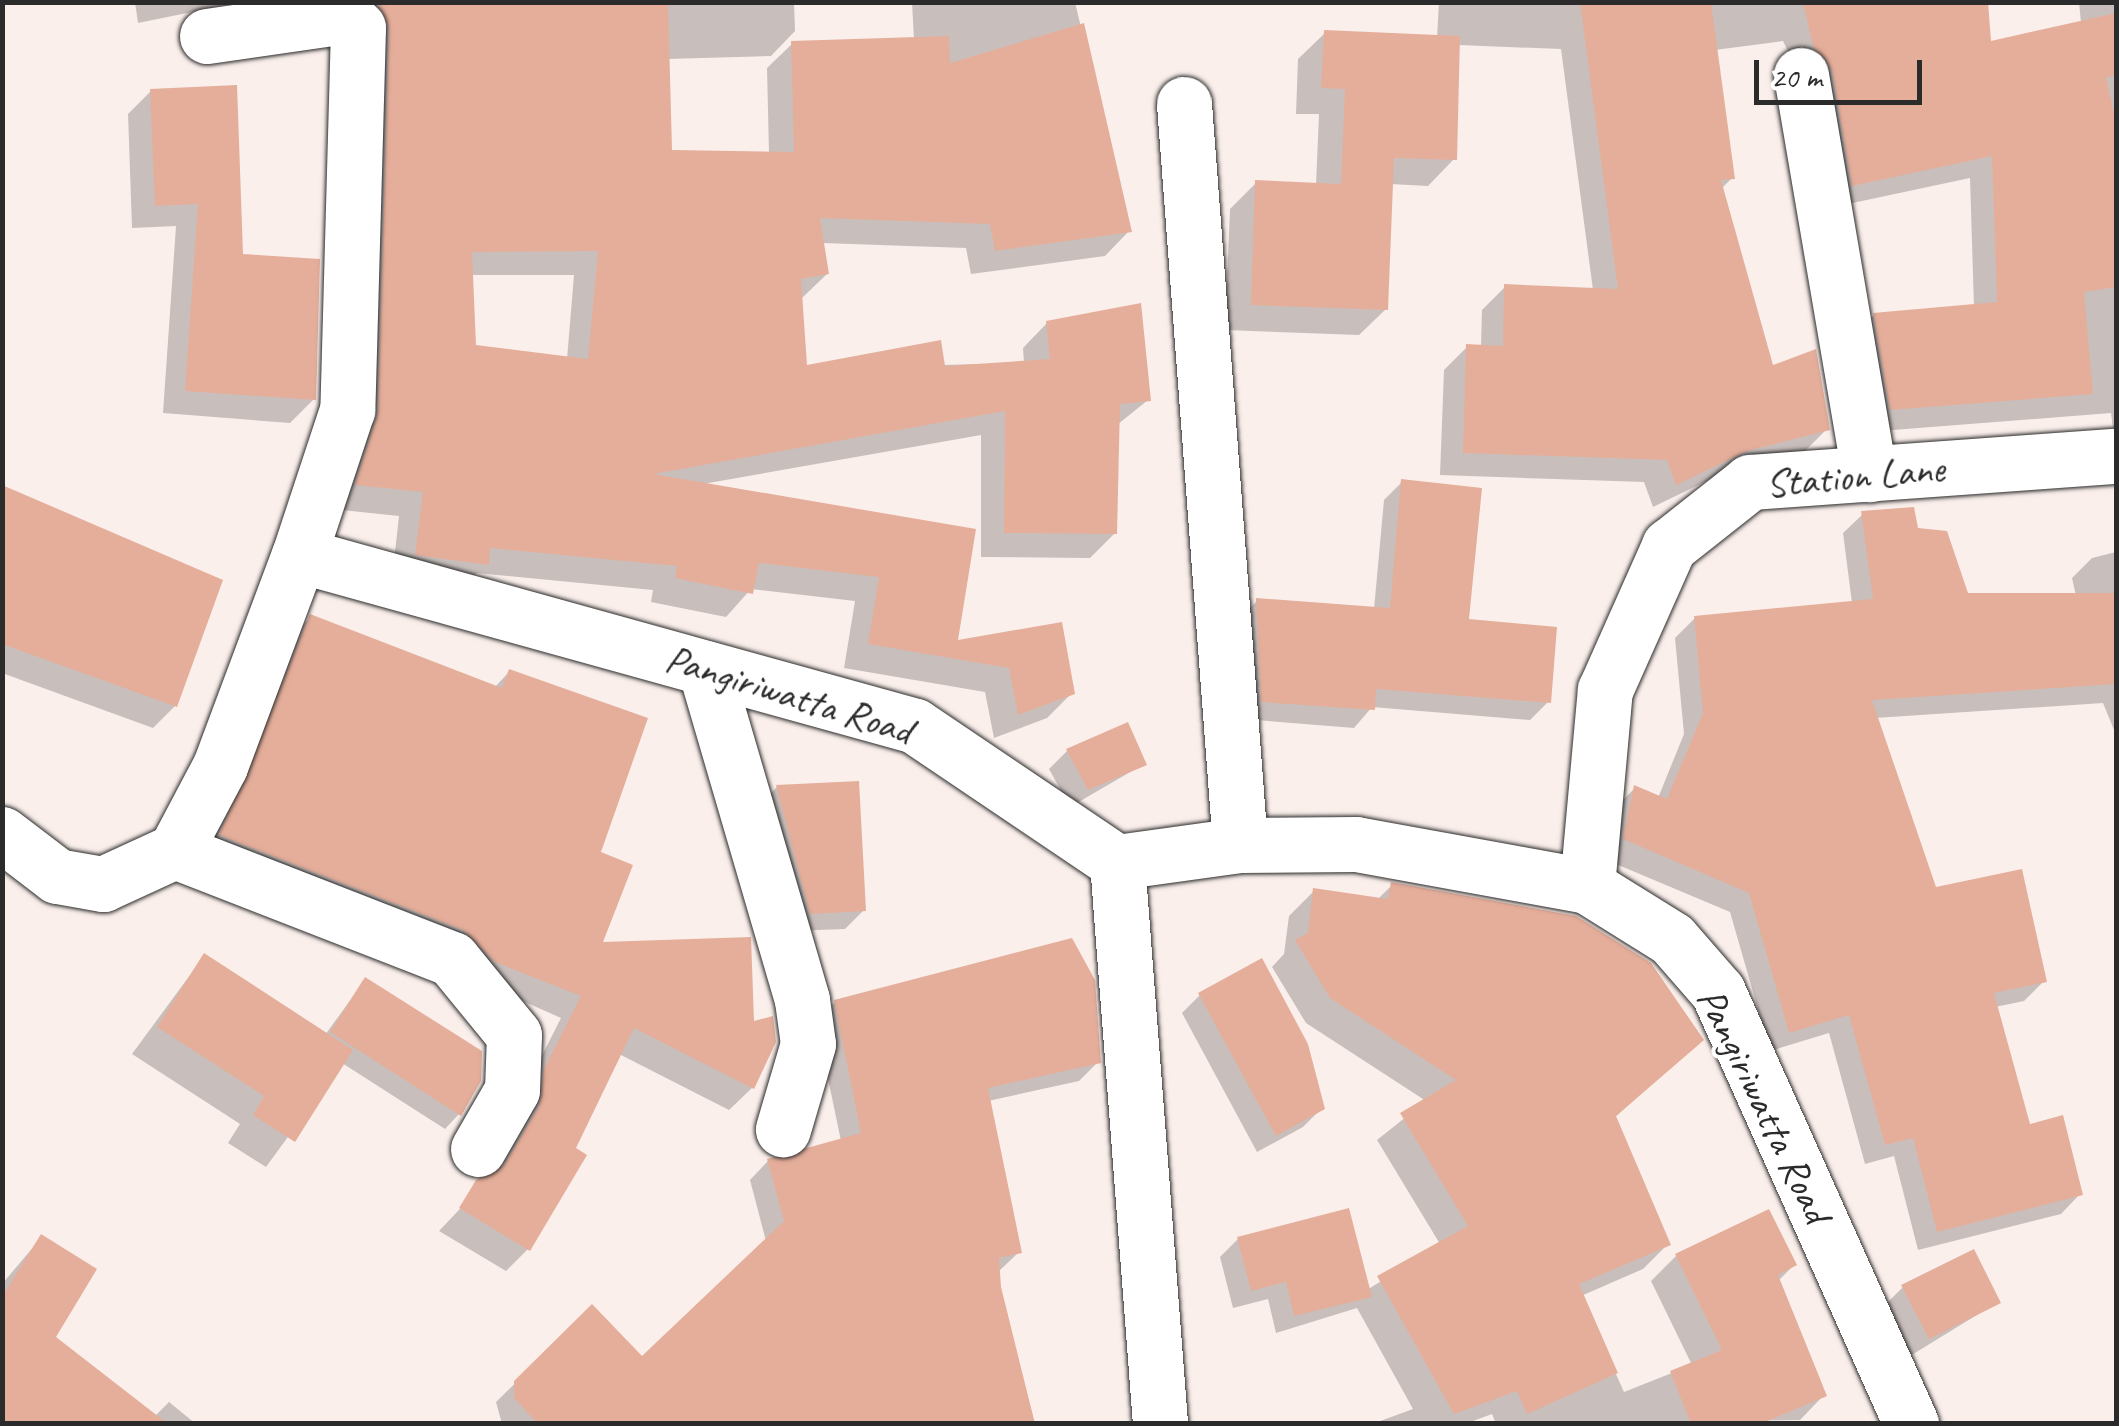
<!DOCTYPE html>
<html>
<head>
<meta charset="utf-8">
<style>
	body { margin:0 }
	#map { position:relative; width:2119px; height:1426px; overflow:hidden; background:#faefeb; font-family:Caveat,sans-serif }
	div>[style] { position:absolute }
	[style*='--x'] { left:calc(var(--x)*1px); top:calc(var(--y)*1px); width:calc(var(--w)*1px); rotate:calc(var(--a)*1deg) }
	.shadow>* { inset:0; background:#0003 }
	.building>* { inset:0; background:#e5ae9b }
	.roads { filter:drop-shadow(0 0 2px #2b2b2b) drop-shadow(0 0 2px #2b2b2b) }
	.street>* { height:55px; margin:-27.5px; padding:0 27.5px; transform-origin:27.5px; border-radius:27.5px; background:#fff }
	span { translate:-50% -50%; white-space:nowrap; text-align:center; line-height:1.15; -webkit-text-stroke:8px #fff; paint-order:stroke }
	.street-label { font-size:40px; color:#2b2b2b }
	.frame { position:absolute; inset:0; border:5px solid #2b2b2b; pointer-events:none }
	.scale { position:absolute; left:1754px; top:60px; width:168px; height:45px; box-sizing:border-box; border:5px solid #2b2b2b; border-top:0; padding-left:12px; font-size:30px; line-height:35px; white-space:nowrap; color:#2b2b2b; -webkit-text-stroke:8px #fff; paint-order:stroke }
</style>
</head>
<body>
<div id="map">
	<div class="shadow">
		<i style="clip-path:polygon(135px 2px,241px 2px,138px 23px)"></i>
		<i style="clip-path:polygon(evenodd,345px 2px,794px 2px,795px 31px,771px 56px,667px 59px,669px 153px,769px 154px,767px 68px,792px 44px,914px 40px,912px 2px,1075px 2px,1129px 231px,1105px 256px,971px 274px,966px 248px,822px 243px,827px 274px,802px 298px,805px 368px,1024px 363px,1023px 348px,1047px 323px,1148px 400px,1117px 425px,1115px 533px,1090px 558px,981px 557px,981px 435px,703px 484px,973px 531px,955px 643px,1072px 693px,1047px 718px,994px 738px,985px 692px,844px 668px,855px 601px,751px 589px,726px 617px,651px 602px,653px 590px,477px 573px,461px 588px,392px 579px,399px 516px,332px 509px,345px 2px,470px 275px,574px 275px,567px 359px,474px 347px,470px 275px)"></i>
		<i style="clip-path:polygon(1439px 2px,1983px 2px,1988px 44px,2081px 23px,2079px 2px,2116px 2px,2116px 453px,2111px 413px,1867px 432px,1851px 338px,1874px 315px,1974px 307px,1970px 178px,1829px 208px,1809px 94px,1783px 41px,1715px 50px,1732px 178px,1721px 189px,1771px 368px,1827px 429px,1804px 452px,1721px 474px,1653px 507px,1644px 482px,1440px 475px,1444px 370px,1467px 347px,1481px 347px,1482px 310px,1505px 287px,1593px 290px,1561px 49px,1458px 45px,1454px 159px,1428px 186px,1390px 184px,1386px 309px,1359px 335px,1225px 330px,1230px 209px,1256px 183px,1316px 185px,1319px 114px,1296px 114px,1298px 59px,1325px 33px,1437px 38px)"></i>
		<i style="clip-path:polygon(151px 91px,314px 399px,290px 423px,163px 413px,176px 226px,132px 228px,128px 114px)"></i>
		<i style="clip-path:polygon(1402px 482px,1466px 622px,1548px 702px,1530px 720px,1372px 707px,1354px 728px,1243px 719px,1239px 619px,1257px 601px,1374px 609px,1384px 500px)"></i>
		<i style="clip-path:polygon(2px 498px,175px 706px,153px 728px,2px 673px)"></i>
		<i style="clip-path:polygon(1863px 514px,1916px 530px,1966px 595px,2076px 596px,2072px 578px,2092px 558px,2116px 552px,2116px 735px,2103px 703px,1875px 718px,1934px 890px,2044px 981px,2024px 1001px,1995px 1007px,2028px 1127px,2080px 1194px,2061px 1214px,1918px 1250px,1894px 1156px,1865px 1164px,1829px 1033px,1770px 1051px,1730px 912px,1604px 859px,1615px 808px,1635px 788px,1658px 798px,1684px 734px,1675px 638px,1695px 618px,1852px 603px,1843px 533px)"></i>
		<i style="clip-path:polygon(311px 617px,494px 688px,509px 672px,598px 854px,599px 945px,752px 1088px,729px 1110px,619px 1054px,528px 1249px,506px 1271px,439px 1231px,492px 1175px,518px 1130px,523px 1093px,561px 1018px,199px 857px,289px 639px)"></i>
		<i style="clip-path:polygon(1067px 751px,1144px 764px,1070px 807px,1049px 769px)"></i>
		<i style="clip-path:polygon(777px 787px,864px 910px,845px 929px,792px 931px,759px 805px)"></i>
		<i style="clip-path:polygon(1392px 885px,1701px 1040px,1614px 1118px,1668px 1244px,1643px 1269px,1581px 1296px,1624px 1392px,1692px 1365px,1651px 1281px,1676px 1256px,1794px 1265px,1778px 1281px,1824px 1395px,1800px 1420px,1496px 1424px,1492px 1414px,1465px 1424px,1372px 1424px,1413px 1409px,1357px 1308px,1276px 1333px,1268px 1299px,1233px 1308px,1220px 1257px,1238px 1239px,1367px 1290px,1440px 1244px,1377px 1140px,1426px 1101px,1306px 1023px,1272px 967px,1284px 954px,1289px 916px,1314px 891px,1377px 900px)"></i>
		<i style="clip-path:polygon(204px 956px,325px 1035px,365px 980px,459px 1114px,445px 1129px,342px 1063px,266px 1167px,228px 1143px,240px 1124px,132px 1054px)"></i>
		<i style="clip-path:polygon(1200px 995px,1322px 1108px,1303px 1127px,1257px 1152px,1182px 1013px)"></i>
		<i style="clip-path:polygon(835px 1002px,1098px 1062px,1079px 1081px,988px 1101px,1019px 1252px,998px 1272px,999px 1288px,1035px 1424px,502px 1424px,496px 1402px,592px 1308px,642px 1360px,766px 1241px,750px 1180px,768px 1161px,841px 1141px,816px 1021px)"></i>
		<i style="clip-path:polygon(41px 1238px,53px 1338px,155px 1416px,169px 1402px,196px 1424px,2px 1424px,2px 1284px)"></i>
		<i style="clip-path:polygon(1903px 1287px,1998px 1302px,1910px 1356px,1885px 1305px)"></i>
	</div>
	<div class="building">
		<i style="clip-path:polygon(evenodd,377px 2px,668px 2px,672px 150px,794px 152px,791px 41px,949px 36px,950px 63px,1084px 23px,1132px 232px,995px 251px,990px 224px,820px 218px,829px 274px,801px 279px,807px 365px,941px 340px,945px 366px,1050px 359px,1046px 321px,1141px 303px,1151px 401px,1120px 404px,1117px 534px,1004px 533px,1005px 411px,653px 474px,976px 529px,958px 640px,1062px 622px,1075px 694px,1018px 715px,1009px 668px,868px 644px,879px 577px,759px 563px,753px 594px,675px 578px,677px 566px,490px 548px,489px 565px,415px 555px,423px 492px,355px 485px,378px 411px,389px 29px,377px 2px,598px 251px,588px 359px,476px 345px,472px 252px,598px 251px)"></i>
		<i style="clip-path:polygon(1580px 2px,1711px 2px,1735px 179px,1721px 180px,1773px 365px,1816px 349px,1830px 430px,1747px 451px,1676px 485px,1667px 460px,1463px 453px,1466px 344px,1503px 346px,1504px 284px,1618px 289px)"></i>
		<i style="clip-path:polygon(1803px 2px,1988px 2px,1991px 41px,2116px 13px,2116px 76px,2106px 77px,2116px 123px,2116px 287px,2084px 292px,2093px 394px,1890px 410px,1873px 313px,1997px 302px,1992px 156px,1852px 186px,1832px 70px,1813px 46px)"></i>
		<i style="clip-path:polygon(1324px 30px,1460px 36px,1457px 160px,1394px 158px,1388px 310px,1251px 305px,1255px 180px,1341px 184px,1345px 89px,1321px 88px)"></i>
		<i style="clip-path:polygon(237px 85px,243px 254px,320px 259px,316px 400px,185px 391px,198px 204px,155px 206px,150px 89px)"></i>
		<i style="clip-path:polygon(1401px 479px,1482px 488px,1469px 619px,1557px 627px,1551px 703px,1376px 689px,1375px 710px,1261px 702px,1256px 598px,1390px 608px)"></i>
		<i style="clip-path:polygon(2px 485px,223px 580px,177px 707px,2px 644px)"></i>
		<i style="clip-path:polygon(1914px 507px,1918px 528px,1947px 531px,1968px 593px,2116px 593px,2116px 684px,1872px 700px,1936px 887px,2022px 869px,2047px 982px,1994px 993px,2030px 1124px,2063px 1115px,2083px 1195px,1937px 1232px,1913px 1138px,1885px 1145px,1849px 1015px,1789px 1033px,1749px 893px,1623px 839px,1634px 785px,1667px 799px,1703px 713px,1694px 616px,1873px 599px,1861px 511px)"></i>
		<i style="clip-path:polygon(310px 614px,502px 688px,509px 669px,648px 718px,601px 852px,633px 865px,603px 942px,751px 937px,754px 1021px,773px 1016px,776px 1042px,754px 1089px,634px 1028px,576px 1148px,587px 1155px,530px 1251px,459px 1208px,476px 1180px,504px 1165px,539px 1106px,544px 1069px,581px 996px,495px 962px,463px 930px,219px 835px)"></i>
		<i style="clip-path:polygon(1128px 722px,1147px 765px,1088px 790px,1066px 749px)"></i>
		<i style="clip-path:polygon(859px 781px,866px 911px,810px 914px,776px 785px)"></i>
		<i style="clip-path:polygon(1391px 882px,1576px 916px,1651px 963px,1704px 1040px,1616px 1116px,1671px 1245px,1579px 1284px,1618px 1373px,1527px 1414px,1517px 1391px,1454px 1414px,1377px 1276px,1468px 1226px,1400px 1113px,1456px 1080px,1330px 998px,1295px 940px,1308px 933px,1313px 888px,1388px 899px)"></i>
		<i style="clip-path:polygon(1072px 938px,1095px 980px,1101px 1063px,988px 1088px,1022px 1253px,999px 1258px,1001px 1287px,1035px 1424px,538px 1424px,514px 1398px,514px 1381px,592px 1304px,642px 1356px,784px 1221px,767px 1159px,861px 1133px,834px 1000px)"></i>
		<i style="clip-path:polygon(204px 953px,353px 1050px,295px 1142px,253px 1115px,264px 1096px,157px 1027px)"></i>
		<i style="clip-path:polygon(1262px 958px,1308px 1044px,1325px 1109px,1276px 1136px,1198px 993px)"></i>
		<i style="clip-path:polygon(365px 977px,482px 1051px,481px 1081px,461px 1116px,330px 1032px)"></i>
		<i style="clip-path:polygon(1349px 1208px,1372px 1297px,1294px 1316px,1286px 1282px,1251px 1291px,1237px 1237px)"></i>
		<i style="clip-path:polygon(1769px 1209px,1797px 1265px,1778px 1275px,1827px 1396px,1760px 1424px,1691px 1424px,1670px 1371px,1722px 1350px,1675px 1254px)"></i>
		<i style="clip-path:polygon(41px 1234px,97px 1269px,56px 1337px,168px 1424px,2px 1424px,2px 1297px)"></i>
		<i style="clip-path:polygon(1974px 1249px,2001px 1303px,1929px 1339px,1901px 1285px)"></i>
	</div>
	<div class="roads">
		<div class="street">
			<i style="--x:207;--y:36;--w:140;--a:-8.2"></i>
			<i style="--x:346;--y:16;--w:17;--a:45"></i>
			<i style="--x:358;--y:28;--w:382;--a:91.6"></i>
			<i style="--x:347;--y:410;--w:153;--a:108.3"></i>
			<i style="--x:1801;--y:75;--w:405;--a:80.3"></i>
			<i style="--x:1184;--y:104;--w:743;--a:85.68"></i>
			<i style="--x:705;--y:668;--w:346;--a:73.7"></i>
			<i style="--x:802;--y:1000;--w:44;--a:82.2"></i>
			<i style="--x:808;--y:1044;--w:89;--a:106.4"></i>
			<i style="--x:2;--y:834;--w:69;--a:37.4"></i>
			<i style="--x:57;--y:876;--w:47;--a:9.9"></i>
			<i style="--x:103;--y:884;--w:79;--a:-24.6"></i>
			<i style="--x:175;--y:851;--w:96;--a:-62.1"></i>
			<i style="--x:220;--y:766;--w:225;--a:-69.5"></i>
			<i style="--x:299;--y:555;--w:639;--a:15.51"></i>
			<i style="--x:915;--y:726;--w:244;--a:34"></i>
			<i style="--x:1117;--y:862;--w:124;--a:-7.9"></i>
			<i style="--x:1240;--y:845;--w:116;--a:-0.5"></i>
			<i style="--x:1356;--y:844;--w:235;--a:10.3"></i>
			<i style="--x:1587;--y:886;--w:100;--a:31.9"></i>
			<i style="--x:1672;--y:939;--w:70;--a:49"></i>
			<i style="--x:1718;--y:992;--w:473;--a:65.9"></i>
			<i style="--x:175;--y:851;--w:297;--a:21.3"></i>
			<i style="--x:452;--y:959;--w:98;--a:50.8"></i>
			<i style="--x:514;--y:1035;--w:55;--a:92.1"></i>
			<i style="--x:512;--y:1090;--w:68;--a:120"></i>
			<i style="--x:1117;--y:862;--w:564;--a:85.62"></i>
			<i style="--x:1587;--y:886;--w:197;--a:-84.8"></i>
			<i style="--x:1605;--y:690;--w:158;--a:-66"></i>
			<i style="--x:1669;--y:546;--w:103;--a:-38.3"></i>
			<i style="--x:1750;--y:482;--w:367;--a:-4.1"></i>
		</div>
	</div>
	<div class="street-label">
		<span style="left:1855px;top:476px;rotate:-5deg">Station Lane</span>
		<span style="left:789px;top:694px;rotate:17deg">Pangiriwatta Road</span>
		<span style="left:1764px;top:1105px;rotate:64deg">Pangiriwatta Road</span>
	</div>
	<div class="frame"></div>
	<div class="scale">20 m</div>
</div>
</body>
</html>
